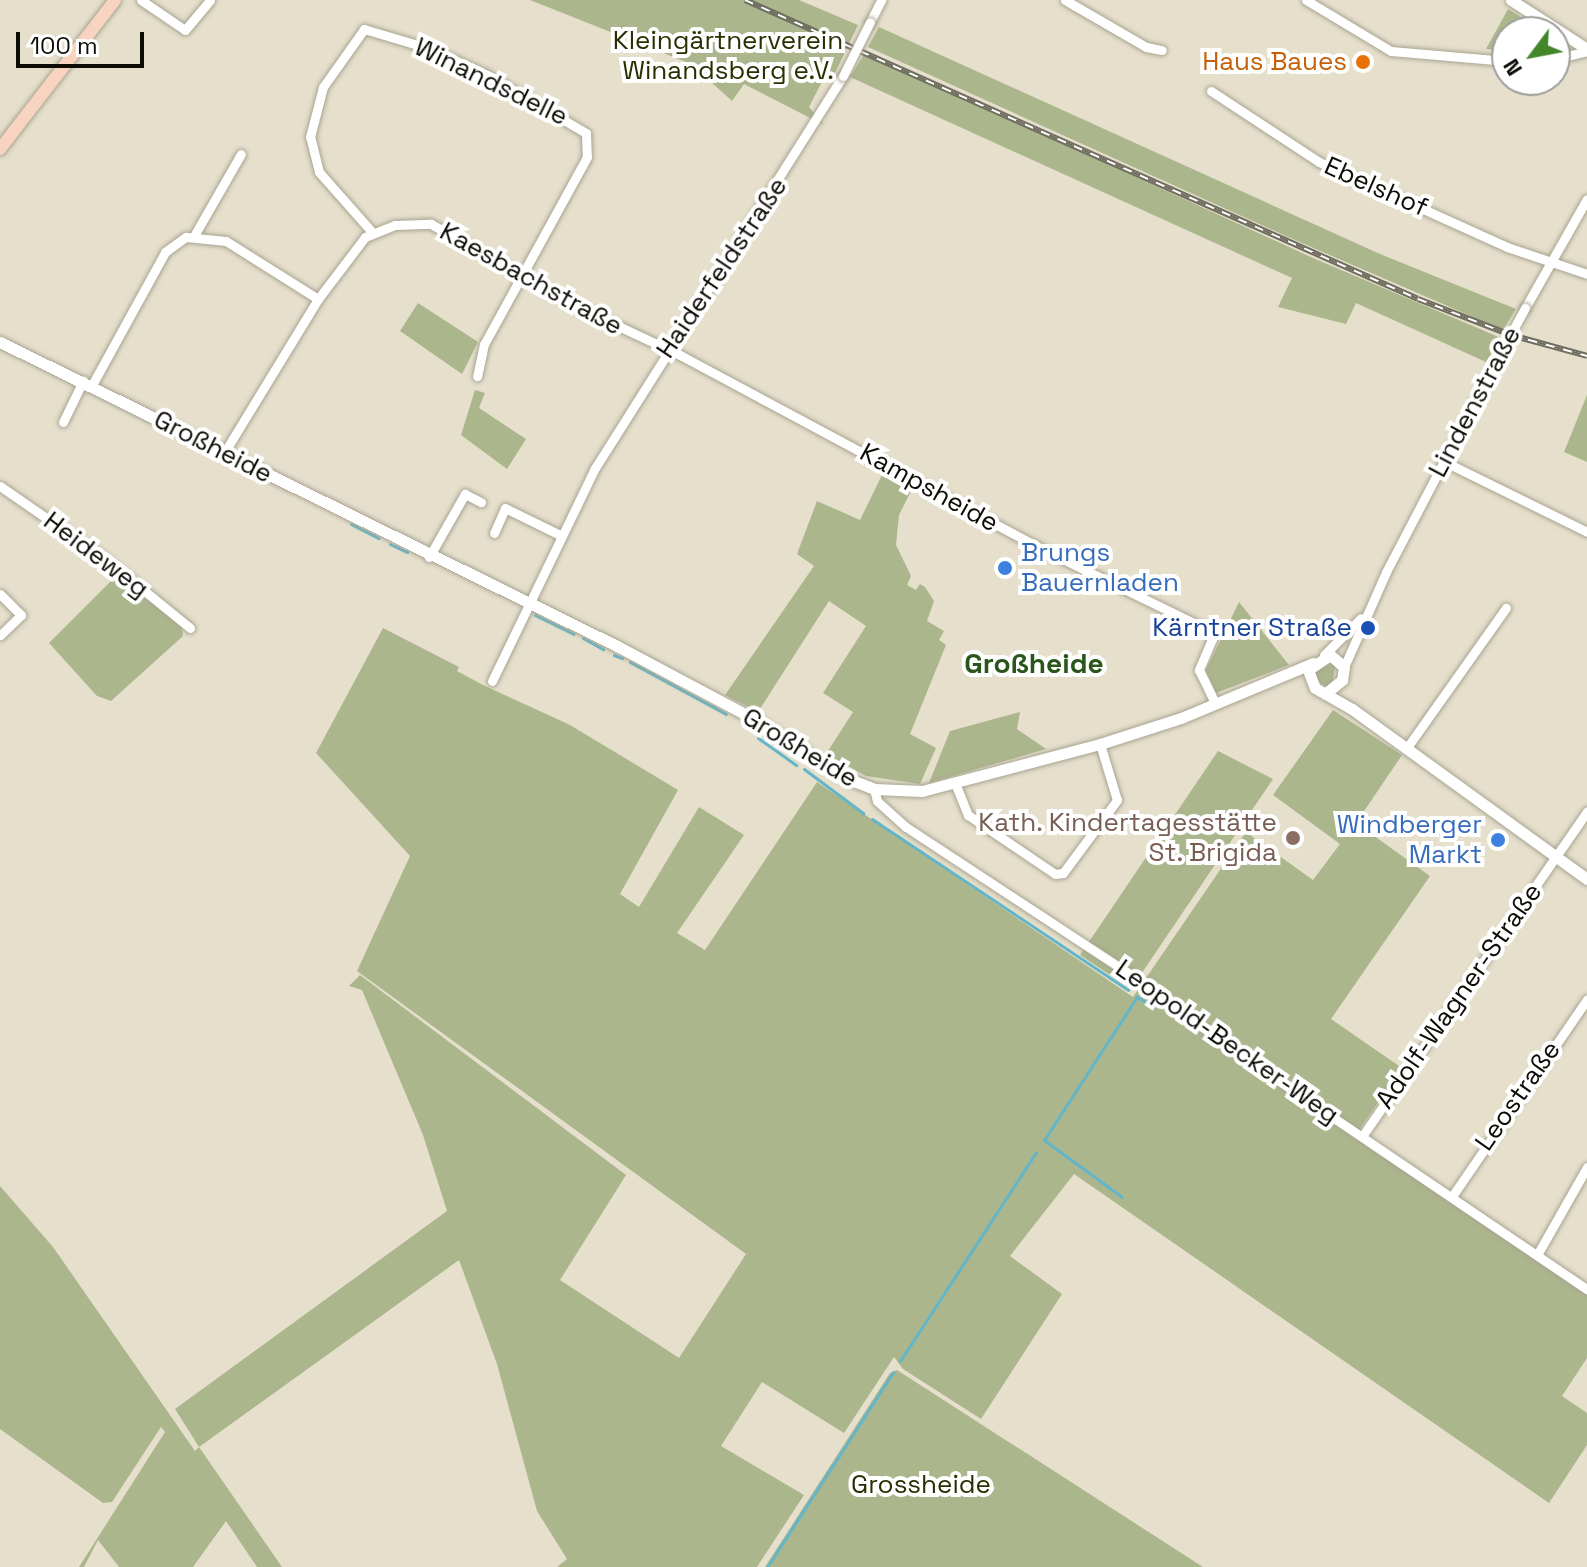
<!DOCTYPE html>
<html>
<head>
<meta charset="utf-8">
<style>
	body { margin:0 }
	#map { position:relative; width:1587px; height:1567px; overflow:hidden; background:#e5dfcc; font-family:"Space Grotesk",sans-serif }
	div>[style] { position:absolute }
	[style*='--x'] { left:calc(var(--x)*1px); top:calc(var(--y)*1px); width:calc(var(--w)*1px); rotate:calc(var(--a)*1deg) }
	.green>* { inset:0; background:#acb68d }
	.stream>* { height:3px; margin:-1.5px; padding:0 1.5px; transform-origin:1.5px; border-radius:1.5px; background:#63b5c8 }
	.roads { filter:drop-shadow(0 0 2px #a9a491) drop-shadow(0 0 2px #a9a491) }
	.minor>* { height:9px; margin:-4.5px; padding:0 4.5px; transform-origin:4.5px; border-radius:4.5px; background:#fff }
	.tertiary>* { height:11px; margin:-5.5px; padding:0 5.5px; transform-origin:5.5px; border-radius:5.5px; background:#fff }
	.secondary>* { height:12px; margin:-6px; padding:0 6px; transform-origin:6px; border-radius:6px; background:#f8d4c0 }
	.rail>* { height:6px; margin-top:-3px; transform-origin:0; background:repeating-linear-gradient(90deg,#fff 0 9px,#6f6c60 0 18px); box-sizing:border-box; border-block:2px solid #6f6c60 }
	.bridges { filter:drop-shadow(0 0 2px #a9a491) drop-shadow(0 0 2px #a9a491) }
	.minor-bridge>* { height:9px; margin:-4.5px; padding:0 4.5px; transform-origin:4.5px; border-radius:4.5px; background:#fff }
	.dots>* { width:22px; height:22px; translate:-50% -50%; box-sizing:border-box; border:4px solid #fff; border-radius:50% }
	span { translate:-50% -50%; white-space:nowrap; text-align:center; line-height:1.15; -webkit-text-stroke:8px #fff; paint-order:stroke }
	.park-label { font-size:26px; color:#282f00 }
	.food-label { font-size:26px; color:#c56008 }
	.right { translate:-100% -50%; text-align:right }
	.street-label { font-size:26px; color:#0d0b06 }
	.shop-label { font-size:26px; color:#366cbe }
	.left { translate:0 -50%; text-align:left }
	.transit-label { font-size:26px; color:#164399 }
	.education-label { font-size:26px; color:#785e54 }
	.neighbourhood-label { font-size:28px; color:#2a551b; font-weight:700 }
	.north { position:absolute; left:1491px; top:16px; width:80px; height:80px; box-sizing:border-box; background:#fff; border:2px solid #9e9d9b; border-radius:50%; rotate:238deg; font-size:22px; font-weight:700; line-height:32px; text-align:center; color:#0d0b06 }
	.north::after { content:''; display:block; margin:auto; width:28px; height:36px; background:#43872b; clip-path:polygon(50% 0,100% 100%,50% 72%,0 100%) }
	.scale { position:absolute; left:16px; top:32px; width:128px; height:36px; box-sizing:border-box; border:4px solid #0d0b06; border-top:0; padding-left:10px; font-size:24px; line-height:28px; white-space:nowrap; color:#0d0b06; -webkit-text-stroke:6px #fff; paint-order:stroke }
</style>
</head>
<body>
<div id="map">
	<div class="green">
		<i style="clip-path:polygon(530px 0,799px 0,858px 25px,835px 73px,828px 70px,809px 107px,824px 125px,744px 84px,732px 101px,691px 64px)"></i>
		<i style="clip-path:polygon(1508px 9px,1546px 32px,1507px 32px,1507px 52px,1486px 49px)"></i>
		<i style="clip-path:polygon(879px 27px,1380px 254px,1516px 309px,1503px 330px,1288px 237px,868px 47px)"></i>
		<i style="clip-path:polygon(865px 53px,1313px 258px,1501px 338px,1486px 362px,1356px 303px,1346px 324px,1278px 307px,1292px 278px,850px 77px)"></i>
		<i style="clip-path:polygon(418px 303px,478px 342px,462px 374px,400px 331px)"></i>
		<i style="clip-path:polygon(475px 390px,485px 393px,479px 408px,526px 439px,507px 469px,461px 435px)"></i>
		<i style="clip-path:polygon(1587px 395px,1587px 462px,1564px 452px)"></i>
		<i style="clip-path:polygon(882px 475px,911px 491px,899px 515px,896px 545px,911px 576px,907px 585px,916px 590px,920px 584px,925px 587px,934px 601px,927px 621px,944px 631px,939px 640px,946px 645px,910px 734px,936px 748px,920px 784px,866px 776px,826px 754px,853px 712px,823px 693px,866px 626px,829px 601px,758px 712px,725px 695px,814px 566px,797px 554px,817px 501px,860px 520px)"></i>
		<i style="clip-path:polygon(117px 575px,182px 627px,183px 636px,111px 701px,97px 696px,49px 643px)"></i>
		<i style="clip-path:polygon(1239px 602px,1289px 665px,1216px 693px,1206px 670px)"></i>
		<i style="clip-path:polygon(383px 628px,459px 667px,457px 671px,483px 685px,570px 725px,678px 790px,620px 894px,639px 907px,699px 807px,744px 835px,677px 933px,705px 950px,817px 782px,1133px 997px,1246px 832px,1313px 880px,1340px 844px,1273px 795px,1333px 710px,1402px 755px,1356px 823px,1430px 876px,1331px 1019px,1402px 1068px,1354px 1137px,1587px 1293px,1587px 1358px,1562px 1396px,1587px 1413px,1587px 1445px,1549px 1503px,1074px 1174px,1010px 1256px,1062px 1294px,981px 1419px,903px 1369px,894px 1357px,844px 1433px,762px 1382px,721px 1446px,804px 1495px,757px 1567px,557px 1567px,567px 1559px,537px 1511px,497px 1364px,459px 1260px,199px 1447px,282px 1567px,257px 1567px,226px 1521px,193px 1567px,119px 1567px,98px 1540px,84px 1567px,79px 1567px,165px 1432px,161px 1427px,112px 1502px,103px 1503px,0 1429px,0 1186px,53px 1247px,195px 1451px,199px 1447px,175px 1409px,447px 1211px,423px 1135px,362px 990px,349px 986px,360px 975px,626px 1175px,560px 1280px,679px 1358px,746px 1254px,357px 971px,410px 856px,316px 753px)"></i>
		<i style="clip-path:polygon(1336px 662px,1332px 685px,1327px 687px,1315px 679px,1315px 670px)"></i>
		<i style="clip-path:polygon(1020px 712px,1017px 729px,1046px 749px,929px 783px,950px 731px)"></i>
		<i style="clip-path:polygon(1218px 751px,1273px 779px,1131px 989px,1080px 955px)"></i>
		<i style="clip-path:polygon(897px 1370px,1203px 1567px,765px 1567px,890px 1373px)"></i>
	</div>
	<div class="stream">
		<i style="--x:351;--y:524;--w:31;--a:27"></i>
		<i style="--x:390;--y:544;--w:19;--a:25"></i>
		<i style="--x:535;--y:615;--w:43;--a:26"></i>
		<i style="--x:583;--y:638;--w:23;--a:29"></i>
		<i style="--x:614;--y:655;--w:9;--a:21"></i>
		<i style="--x:630;--y:662;--w:109;--a:28.4"></i>
		<i style="--x:758;--y:738;--w:47;--a:35.4"></i>
		<i style="--x:804;--y:769;--w:74;--a:36.7"></i>
		<i style="--x:872;--y:819;--w:308;--a:33.7"></i>
		<i style="--x:1122;--y:1197;--w:97;--a:-143.8"></i>
		<i style="--x:1044;--y:1140;--w:171;--a:-57"></i>
		<i style="--x:1137;--y:997;--w:20;--a:30"></i>
		<i style="--x:900;--y:1361;--w:249;--a:-56.9"></i>
		<i style="--x:767;--y:1567;--w:232;--a:-57.1"></i>
	</div>
	<div class="roads">
		<div class="minor">
			<i style="--x:141;--y:0;--w:53;--a:34.3"></i>
			<i style="--x:185;--y:30;--w:39;--a:-50"></i>
			<i style="--x:1065;--y:0;--w:94;--a:30.1"></i>
			<i style="--x:1146;--y:47;--w:16;--a:11"></i>
			<i style="--x:1306;--y:0;--w:99;--a:31"></i>
			<i style="--x:1391;--y:51;--w:116;--a:4.9"></i>
			<i style="--x:870;--y:22;--w:25;--a:-63"></i>
			<i style="--x:1555;--y:59;--w:33;--a:-14"></i>
			<i style="--x:1211;--y:91;--w:129;--a:33.3"></i>
			<i style="--x:1319;--y:162;--w:206;--a:24.3"></i>
			<i style="--x:1507;--y:247;--w:84;--a:18.6"></i>
			<i style="--x:372;--y:232;--w:80;--a:-131.5"></i>
			<i style="--x:319;--y:172;--w:36;--a:-104"></i>
			<i style="--x:310;--y:137;--w:52;--a:-75.4"></i>
			<i style="--x:323;--y:87;--w:71;--a:-54.7"></i>
			<i style="--x:364;--y:29;--w:70;--a:16.6"></i>
			<i style="--x:431;--y:49;--w:62;--a:24.9"></i>
			<i style="--x:487;--y:75;--w:115;--a:30.4"></i>
			<i style="--x:586;--y:133;--w:24;--a:88"></i>
			<i style="--x:587;--y:157;--w:213;--a:118.8"></i>
			<i style="--x:484;--y:344;--w:33;--a:102"></i>
			<i style="--x:195;--y:234;--w:92;--a:-60.1"></i>
			<i style="--x:1525;--y:308;--w:125;--a:-60.4"></i>
			<i style="--x:92;--y:385;--w:152;--a:-61.2"></i>
			<i style="--x:165;--y:252;--w:26;--a:-36"></i>
			<i style="--x:186;--y:237;--w:40;--a:5.7"></i>
			<i style="--x:226;--y:241;--w:109;--a:32.2"></i>
			<i style="--x:63;--y:422;--w:46;--a:-64"></i>
			<i style="--x:224;--y:453;--w:180;--a:-58.6"></i>
			<i style="--x:318;--y:299;--w:78;--a:-52.8"></i>
			<i style="--x:365;--y:237;--w:32;--a:-22"></i>
			<i style="--x:395;--y:225;--w:36;--a:-2"></i>
			<i style="--x:431;--y:224;--w:169;--a:29.5"></i>
			<i style="--x:578;--y:307;--w:113;--a:25.2"></i>
			<i style="--x:680;--y:355;--w:404;--a:28.2"></i>
			<i style="--x:1036;--y:546;--w:191;--a:26"></i>
			<i style="--x:1208;--y:630;--w:10;--a:66"></i>
			<i style="--x:1212;--y:639;--w:34;--a:113"></i>
			<i style="--x:1199;--y:670;--w:37;--a:64"></i>
			<i style="--x:1443;--y:461;--w:161;--a:26.2"></i>
			<i style="--x:0;--y:486;--w:126;--a:34.7"></i>
			<i style="--x:104;--y:558;--w:111;--a:39.1"></i>
			<i style="--x:494;--y:533;--w:27;--a:-66"></i>
			<i style="--x:505;--y:508;--w:61;--a:26.1"></i>
			<i style="--x:429;--y:557;--w:73;--a:-60.3"></i>
			<i style="--x:465;--y:494;--w:18;--a:27"></i>
			<i style="--x:0;--y:594;--w:30;--a:45"></i>
			<i style="--x:21;--y:615;--w:29;--a:136"></i>
			<i style="--x:1324;--y:655;--w:52;--a:-45"></i>
			<i style="--x:1344;--y:667;--w:104;--a:-66.1"></i>
			<i style="--x:1386;--y:572;--w:233;--a:-62.4"></i>
			<i style="--x:492;--y:681;--w:237;--a:-64.2"></i>
			<i style="--x:595;--y:468;--w:464;--a:-57.7"></i>
			<i style="--x:1406;--y:749;--w:173;--a:-54.7"></i>
			<i style="--x:955;--y:783;--w:35;--a:68"></i>
			<i style="--x:968;--y:815;--w:105;--a:34.1"></i>
			<i style="--x:1055;--y:874;--w:8;--a:-7"></i>
			<i style="--x:1063;--y:873;--w:91;--a:-53.5"></i>
			<i style="--x:1117;--y:800;--w:59;--a:-106.9"></i>
			<i style="--x:874;--y:789;--w:12;--a:76"></i>
			<i style="--x:877;--y:801;--w:39;--a:42"></i>
			<i style="--x:906;--y:827;--w:280;--a:33.3"></i>
			<i style="--x:1140;--y:981;--w:114;--a:36.5"></i>
			<i style="--x:1232;--y:1049;--w:429;--a:34.1"></i>
			<i style="--x:1363;--y:1135;--w:394;--a:-55.3"></i>
			<i style="--x:1453;--y:1195;--w:237;--a:-55.6"></i>
			<i style="--x:1537;--y:1255;--w:101;--a:-60.4"></i>
		</div>
		<div class="tertiary">
			<i style="--x:1511;--y:0;--w:90;--a:32.8"></i>
			<i style="--x:0;--y:342;--w:688;--a:26.23"></i>
			<i style="--x:617;--y:646;--w:157;--a:28"></i>
			<i style="--x:756;--y:720;--w:107;--a:32.8"></i>
			<i style="--x:846;--y:778;--w:30;--a:21"></i>
			<i style="--x:874;--y:789;--w:48;--a:2.4"></i>
			<i style="--x:922;--y:791;--w:184;--a:-14.8"></i>
			<i style="--x:1100;--y:744;--w:85;--a:-17.8"></i>
			<i style="--x:1181;--y:718;--w:143;--a:-22.6"></i>
			<i style="--x:1326;--y:693;--w:21;--a:-39"></i>
			<i style="--x:1342;--y:680;--w:13;--a:-81"></i>
			<i style="--x:1344;--y:667;--w:18;--a:-139"></i>
			<i style="--x:1330;--y:655;--w:27;--a:146"></i>
			<i style="--x:1308;--y:670;--w:19;--a:69"></i>
			<i style="--x:1315;--y:688;--w:43;--a:29.6"></i>
			<i style="--x:1352;--y:709;--w:290;--a:35.9"></i>
		</div>
		<div class="secondary">
			<i style="--x:0;--y:149;--w:188;--a:-52.3"></i>
		</div>
	</div>
	<div class="rail">
		<i style="--x:745;--y:0;--w:736;--a:23.95"></i>
		<i style="--x:1418;--y:299;--w:100;--a:21.2"></i>
		<i style="--x:1511;--y:335;--w:79;--a:15.4"></i>
	</div>
	<div class="bridges">
		<div class="minor-bridge">
			<i style="--x:843;--y:76;--w:60;--a:-63.4"></i>
			<i style="--x:1494;--y:365;--w:65;--a:-61.5"></i>
		</div>
	</div>
	<div class="dots">
		<i style="left:1363px;top:62px;background:#e8710a"></i>
		<i style="left:1005px;top:568px;background:#3f7fe0"></i>
		<i style="left:1368px;top:628px;background:#1a4fb4"></i>
		<i style="left:1293px;top:838px;background:#8d6e63"></i>
		<i style="left:1498px;top:840px;background:#3f7fe0"></i>
	</div>
	<div class="park-label">
		<span style="left:728px;top:56px">Kleingärtnerverein<br>Winandsberg e.V.</span>
		<span style="left:921px;top:1485px">Grossheide</span>
	</div>
	<div class="food-label">
		<span class="right" style="left:1347px;top:62px">Haus Baues</span>
	</div>
	<div class="street-label">
		<span style="left:491px;top:82px;rotate:26deg">Winandsdelle</span>
		<span style="left:1376px;top:187px;rotate:24deg">Ebelshof</span>
		<span style="left:722px;top:268px;rotate:-56deg">Haiderfeldstraße</span>
		<span style="left:531px;top:279px;rotate:29deg">Kaesbachstraße</span>
		<span style="left:1475px;top:402px;rotate:-62deg">Lindenstraße</span>
		<span style="left:213px;top:447px;rotate:27deg">Großheide</span>
		<span style="left:929px;top:488px;rotate:29deg">Kampsheide</span>
		<span style="left:96px;top:555px;rotate:37deg">Heideweg</span>
		<span style="left:800px;top:748px;rotate:31deg">Großheide</span>
		<span style="left:1459px;top:996px;rotate:-55deg">Adolf-Wagner-Straße</span>
		<span style="left:1227px;top:1042px;rotate:35deg">Leopold-Becker-Weg</span>
		<span style="left:1518px;top:1096px;rotate:-55deg">Leostraße</span>
	</div>
	<div class="shop-label">
		<span class="left" style="left:1021px;top:568px">Brungs<br>Bauernladen</span>
		<span class="right" style="left:1482px;top:840px">Windberger<br>Markt</span>
	</div>
	<div class="transit-label">
		<span class="right" style="left:1352px;top:628px">Kärntner Straße</span>
	</div>
	<div class="education-label">
		<span class="right" style="left:1277px;top:838px">Kath. Kindertagesstätte<br>St. Brigida</span>
	</div>
	<div class="neighbourhood-label">
		<span style="left:1034px;top:663px">Großheide</span>
	</div>
	<div class="north">N</div>
	<div class="scale">100 m</div>
</div>
</body>
</html>
